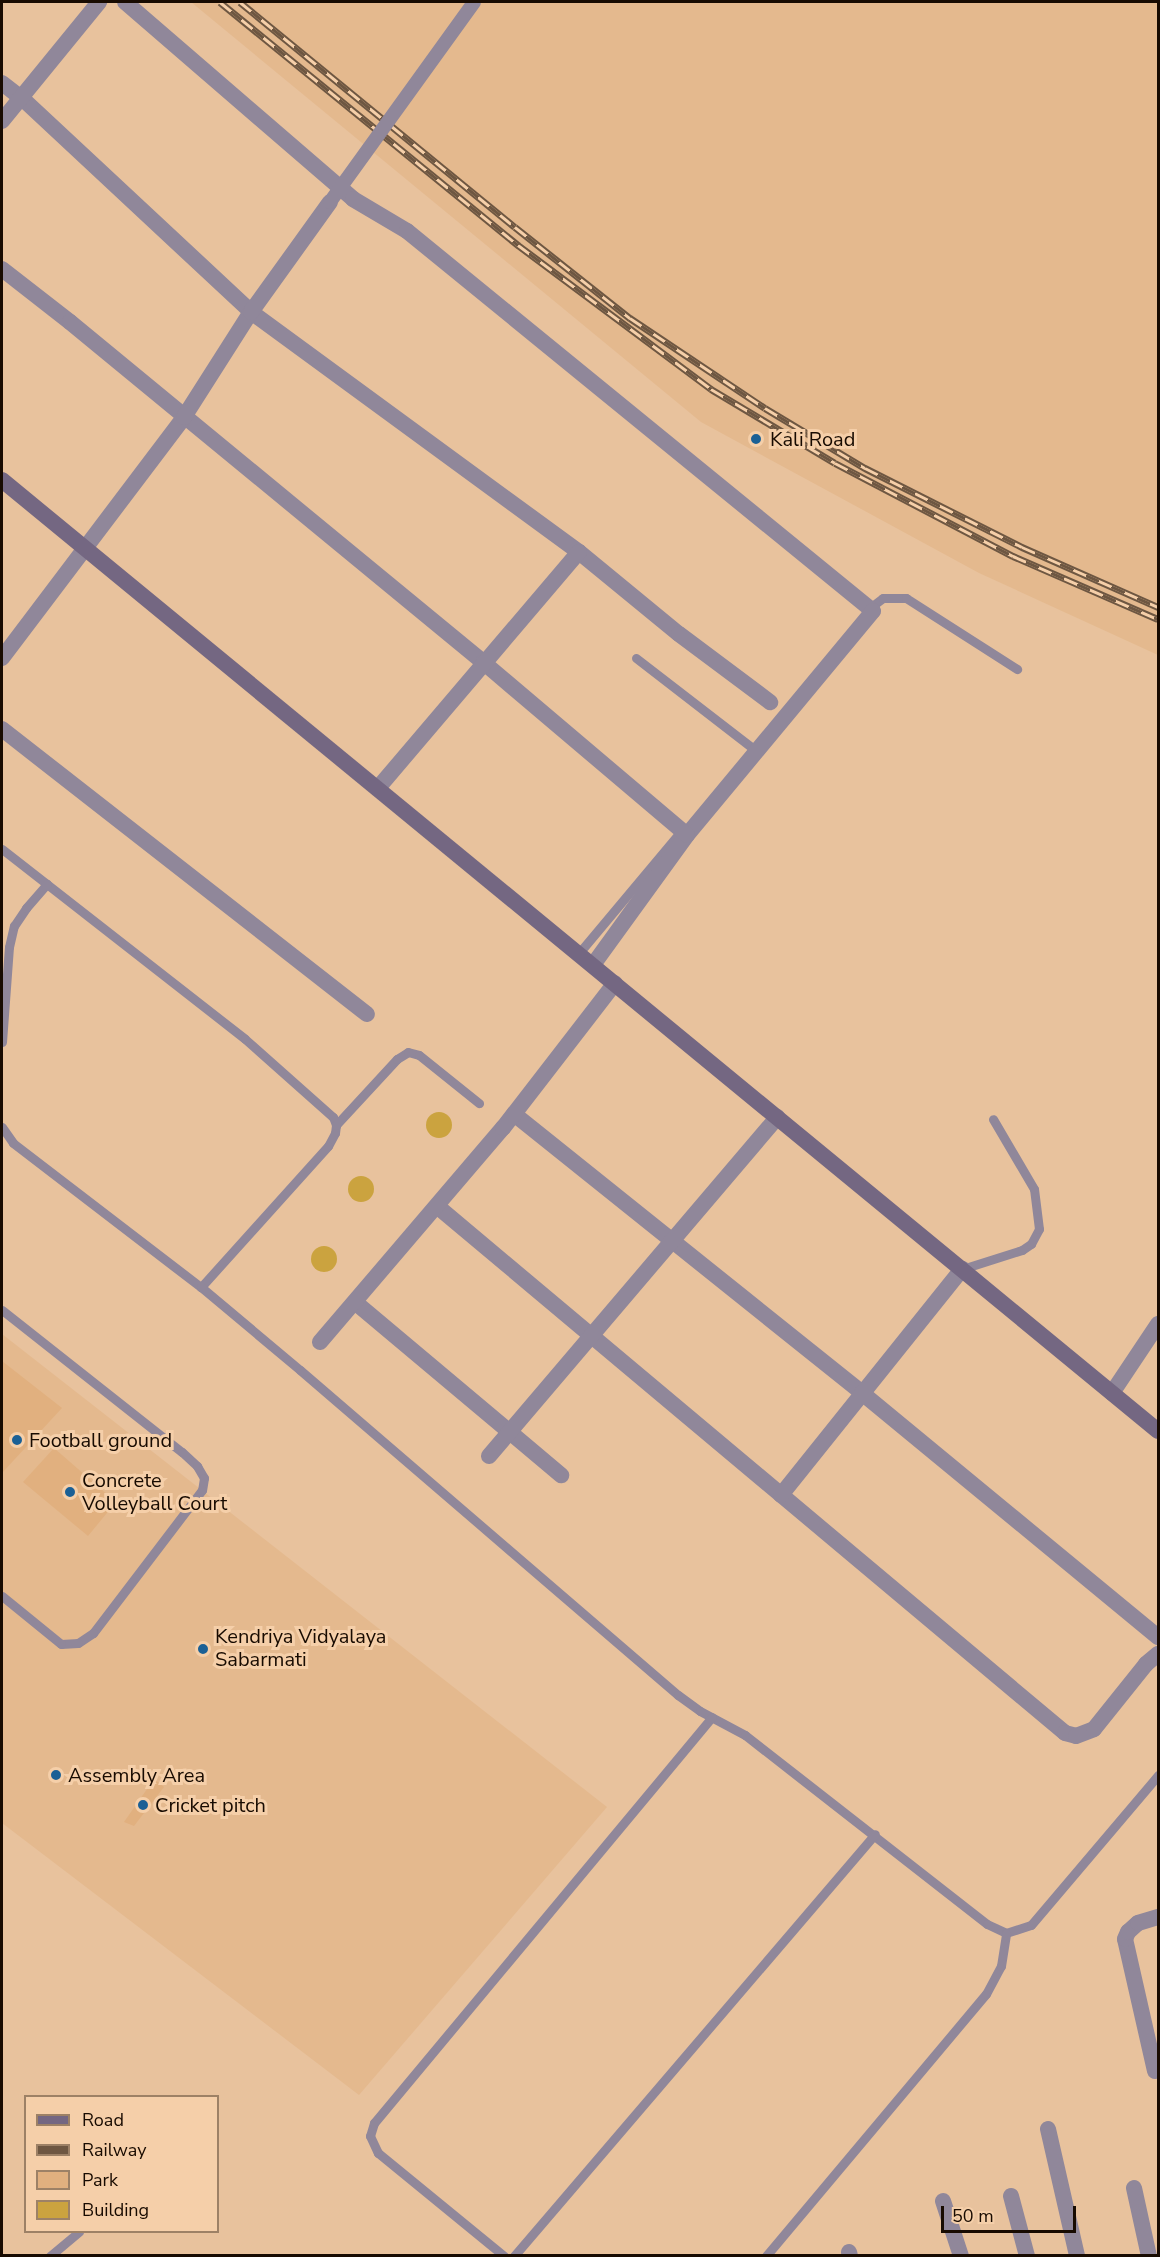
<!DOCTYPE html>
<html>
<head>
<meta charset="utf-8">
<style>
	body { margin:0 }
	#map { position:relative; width:1160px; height:2257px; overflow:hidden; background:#e8c29d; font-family:"Nunito Sans",sans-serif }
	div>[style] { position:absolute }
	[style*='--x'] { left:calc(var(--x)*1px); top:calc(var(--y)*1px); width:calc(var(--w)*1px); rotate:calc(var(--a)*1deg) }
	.built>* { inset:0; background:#e4b98e }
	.green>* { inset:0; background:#e1b07f }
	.building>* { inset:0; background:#cba33f }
	.round { border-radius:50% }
	.service>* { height:9px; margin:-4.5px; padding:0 4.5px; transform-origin:4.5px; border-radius:4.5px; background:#90879a }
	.minor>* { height:16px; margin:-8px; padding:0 8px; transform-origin:8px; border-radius:8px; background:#90879a }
	.secondary>* { height:16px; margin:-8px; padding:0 8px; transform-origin:8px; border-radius:8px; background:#746782 }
	.rail>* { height:7px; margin-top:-3.5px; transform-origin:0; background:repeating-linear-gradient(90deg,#f5cfa9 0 14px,#6e5742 0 28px); box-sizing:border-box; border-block:2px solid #6e5742 }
	.pedestrian-bridge>* { height:14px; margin:-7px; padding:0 7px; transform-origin:7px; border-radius:7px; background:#90879a }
	.dots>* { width:16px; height:16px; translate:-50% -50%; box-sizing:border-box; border:3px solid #f5cfa9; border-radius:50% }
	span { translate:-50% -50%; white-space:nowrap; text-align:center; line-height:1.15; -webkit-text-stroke:6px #f5cfa9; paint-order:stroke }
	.poi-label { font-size:20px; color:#180b01 }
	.left { translate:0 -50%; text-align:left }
	.frame { position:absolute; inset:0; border:3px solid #180b01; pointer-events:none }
	.legend { position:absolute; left:24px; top:2095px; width:195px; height:138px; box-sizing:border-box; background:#f5cfa9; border:2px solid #9d8166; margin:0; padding:8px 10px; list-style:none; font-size:18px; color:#180b01 }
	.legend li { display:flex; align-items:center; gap:12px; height:30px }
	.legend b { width:30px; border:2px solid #9d8166 }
	.scale { position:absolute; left:941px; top:2206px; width:135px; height:27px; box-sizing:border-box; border:3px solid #180b01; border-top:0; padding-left:8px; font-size:18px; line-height:21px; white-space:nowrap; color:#180b01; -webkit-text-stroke:4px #f5cfa9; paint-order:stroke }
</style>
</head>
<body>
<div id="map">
	<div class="built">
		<i style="clip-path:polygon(191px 2px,1158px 2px,1158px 655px,979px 573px,701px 422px)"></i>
		<i style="clip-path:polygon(2px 1334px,607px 1807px,359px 2095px,2px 1823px)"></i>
	</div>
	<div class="green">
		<i style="clip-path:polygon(2px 1361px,62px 1408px,2px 1473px)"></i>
		<i style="clip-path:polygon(54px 1448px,116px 1502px,88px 1536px,23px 1482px)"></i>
		<i style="clip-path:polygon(154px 1779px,164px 1787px,134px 1826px,124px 1822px)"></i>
	</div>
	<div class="building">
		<i class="round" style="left:426px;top:1112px;width:26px;height:26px"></i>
		<i class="round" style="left:348px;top:1176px;width:26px;height:26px"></i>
		<i class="round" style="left:311px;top:1246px;width:26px;height:26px"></i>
	</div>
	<div class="service">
		<i style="--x:867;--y:610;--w:20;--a:-37"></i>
		<i style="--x:883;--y:598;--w:23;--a:0"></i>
		<i style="--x:906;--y:598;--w:132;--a:32.6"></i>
		<i style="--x:636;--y:658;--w:145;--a:37.7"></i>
		<i style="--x:2;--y:849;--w:308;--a:38"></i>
		<i style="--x:245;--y:1039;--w:118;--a:41.6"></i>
		<i style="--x:333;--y:1117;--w:9;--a:69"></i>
		<i style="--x:336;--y:1125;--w:8;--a:97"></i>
		<i style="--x:335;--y:1133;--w:15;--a:118"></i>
		<i style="--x:328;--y:1146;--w:190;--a:132"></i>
		<i style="--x:579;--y:953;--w:158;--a:-50.1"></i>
		<i style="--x:2;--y:1042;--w:95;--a:-85.8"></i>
		<i style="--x:9;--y:947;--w:22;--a:-77"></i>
		<i style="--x:14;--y:926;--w:22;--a:-56"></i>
		<i style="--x:26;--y:908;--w:32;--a:-49"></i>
		<i style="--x:336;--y:1125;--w:90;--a:-47.3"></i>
		<i style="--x:397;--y:1059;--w:13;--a:-32"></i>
		<i style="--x:408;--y:1052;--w:11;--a:15"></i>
		<i style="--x:419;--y:1055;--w:77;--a:38.7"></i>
		<i style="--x:2;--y:1127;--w:19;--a:55"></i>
		<i style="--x:13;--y:1143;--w:237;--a:37.5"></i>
		<i style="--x:201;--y:1287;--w:129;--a:40"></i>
		<i style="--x:300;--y:1370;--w:499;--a:40.7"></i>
		<i style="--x:678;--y:1695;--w:27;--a:36"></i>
		<i style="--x:700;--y:1711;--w:51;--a:28.1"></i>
		<i style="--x:745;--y:1735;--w:307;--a:38"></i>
		<i style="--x:987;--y:1924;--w:21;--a:25"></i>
		<i style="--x:1006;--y:1933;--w:26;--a:-18"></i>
		<i style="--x:1031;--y:1925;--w:197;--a:-49.7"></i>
		<i style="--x:962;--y:1269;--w:63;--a:-17.6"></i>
		<i style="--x:1022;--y:1250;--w:11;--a:-34"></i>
		<i style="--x:1031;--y:1244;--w:17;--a:-62"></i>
		<i style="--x:1039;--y:1229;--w:40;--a:-97.1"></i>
		<i style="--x:1034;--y:1189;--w:81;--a:-120.4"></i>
		<i style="--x:2;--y:1310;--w:229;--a:38.3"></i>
		<i style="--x:182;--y:1452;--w:21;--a:43"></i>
		<i style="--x:197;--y:1466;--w:14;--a:60"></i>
		<i style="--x:204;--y:1478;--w:12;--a:99"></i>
		<i style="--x:202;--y:1490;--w:180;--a:127.3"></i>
		<i style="--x:93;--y:1633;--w:18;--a:146"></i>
		<i style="--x:78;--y:1643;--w:17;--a:177"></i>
		<i style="--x:61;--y:1644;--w:76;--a:-140.9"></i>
		<i style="--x:50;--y:2256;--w:38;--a:-40"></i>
		<i style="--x:504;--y:2256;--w:163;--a:-140.7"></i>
		<i style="--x:378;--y:2153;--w:19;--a:-115"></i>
		<i style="--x:370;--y:2136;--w:14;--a:-73"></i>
		<i style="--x:374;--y:2123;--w:528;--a:-50.22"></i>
		<i style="--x:514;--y:2256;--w:555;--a:-49.45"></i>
		<i style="--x:766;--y:2256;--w:342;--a:-50"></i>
		<i style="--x:986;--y:1994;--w:32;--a:-62"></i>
		<i style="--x:1001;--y:1966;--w:33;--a:-81"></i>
	</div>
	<div class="minor">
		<i style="--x:125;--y:2;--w:301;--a:40.8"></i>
		<i style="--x:353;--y:199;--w:63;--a:30.7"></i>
		<i style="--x:407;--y:231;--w:601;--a:39.2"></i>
		<i style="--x:873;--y:611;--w:291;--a:129.7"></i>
		<i style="--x:687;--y:835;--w:160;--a:125.9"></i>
		<i style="--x:2;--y:83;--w:29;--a:38"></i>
		<i style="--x:25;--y:101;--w:309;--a:43"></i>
		<i style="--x:251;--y:312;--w:406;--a:36.2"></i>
		<i style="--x:579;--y:552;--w:129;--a:39.4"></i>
		<i style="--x:679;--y:634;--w:114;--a:36.8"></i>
		<i style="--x:2;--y:121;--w:154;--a:-50.8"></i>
		<i style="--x:2;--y:269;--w:86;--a:37.9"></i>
		<i style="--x:70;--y:322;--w:535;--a:39.46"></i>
		<i style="--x:483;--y:662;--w:267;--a:40.3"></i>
		<i style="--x:2;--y:658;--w:302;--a:-52.9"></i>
		<i style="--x:184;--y:417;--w:125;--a:-57.5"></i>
		<i style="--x:251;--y:312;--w:135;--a:-54.3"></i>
		<i style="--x:2;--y:729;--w:463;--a:38"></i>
		<i style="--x:378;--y:788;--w:310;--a:-49.6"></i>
		<i style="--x:514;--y:1114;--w:446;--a:38.7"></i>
		<i style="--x:862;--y:1393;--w:384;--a:39.5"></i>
		<i style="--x:438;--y:1207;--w:818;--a:39.99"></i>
		<i style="--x:1065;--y:1733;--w:11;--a:15"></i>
		<i style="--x:1076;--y:1736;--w:19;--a:-21"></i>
		<i style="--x:1094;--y:1729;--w:83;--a:-51.3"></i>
		<i style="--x:1146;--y:1664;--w:16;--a:-40"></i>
		<i style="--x:356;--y:1303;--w:268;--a:40"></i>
		<i style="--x:320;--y:1342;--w:282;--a:-49.5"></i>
		<i style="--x:503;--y:1128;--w:183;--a:-52.3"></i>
		<i style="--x:1112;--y:1393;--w:83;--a:-56.3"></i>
		<i style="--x:489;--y:1456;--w:445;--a:-49.6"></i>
		<i style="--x:781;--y:1495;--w:290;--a:-51.3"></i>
		<i style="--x:1155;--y:2071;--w:135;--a:-102.8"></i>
		<i style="--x:1125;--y:1939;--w:8;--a:-67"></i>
		<i style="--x:1128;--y:1932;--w:13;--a:-42"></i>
		<i style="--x:1138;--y:1923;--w:21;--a:-17"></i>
		<i style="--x:1048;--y:2129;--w:130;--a:77.1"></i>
		<i style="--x:1134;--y:2188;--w:70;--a:77.6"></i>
		<i style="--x:1011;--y:2196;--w:62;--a:75.1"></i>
		<i style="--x:943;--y:2201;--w:58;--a:71.9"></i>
		<i style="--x:849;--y:2252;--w:4;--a:76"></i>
	</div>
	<div class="secondary">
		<i style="--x:2;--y:480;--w:1497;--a:39.44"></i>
	</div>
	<div class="rail">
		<i style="--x:220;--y:2;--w:385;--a:39.2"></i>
		<i style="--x:518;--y:245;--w:241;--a:36.7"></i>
		<i style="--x:711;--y:389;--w:144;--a:30.8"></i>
		<i style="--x:835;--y:463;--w:201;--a:27.6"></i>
		<i style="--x:1013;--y:556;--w:158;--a:23.5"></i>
		<i style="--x:240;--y:2;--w:355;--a:39.3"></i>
		<i style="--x:515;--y:227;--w:147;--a:38.4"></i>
		<i style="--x:630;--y:318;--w:162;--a:33.7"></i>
		<i style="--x:765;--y:408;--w:117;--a:31"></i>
		<i style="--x:865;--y:468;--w:176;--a:26.7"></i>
		<i style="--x:1022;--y:547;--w:149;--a:23.8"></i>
	</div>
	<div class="pedestrian-bridge">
		<i style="--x:330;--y:202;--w:246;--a:-54.2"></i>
	</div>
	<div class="dots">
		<i style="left:756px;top:439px;background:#1b6095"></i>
		<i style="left:17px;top:1440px;background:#1b6095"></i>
		<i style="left:70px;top:1492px;background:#1b6095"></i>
		<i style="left:203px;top:1649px;background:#1b6095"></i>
		<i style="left:56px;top:1775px;background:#1b6095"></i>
		<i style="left:143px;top:1805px;background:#1b6095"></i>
	</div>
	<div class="poi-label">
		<span class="left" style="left:770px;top:439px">Kali Road</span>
		<span class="left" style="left:29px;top:1440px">Football ground</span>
		<span class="left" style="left:82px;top:1492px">Concrete<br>Volleyball Court</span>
		<span class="left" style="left:215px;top:1648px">Kendriya Vidyalaya<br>Sabarmati</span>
		<span class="left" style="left:68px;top:1775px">Assembly Area</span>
		<span class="left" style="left:155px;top:1805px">Cricket pitch</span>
	</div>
	<div class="frame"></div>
	<ul class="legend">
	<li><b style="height:8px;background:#746782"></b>Road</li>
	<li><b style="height:8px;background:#6e5742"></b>Railway</li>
	<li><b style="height:16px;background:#e1b07f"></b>Park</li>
	<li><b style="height:16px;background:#cba33f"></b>Building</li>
	</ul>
	<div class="scale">50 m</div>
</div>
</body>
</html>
